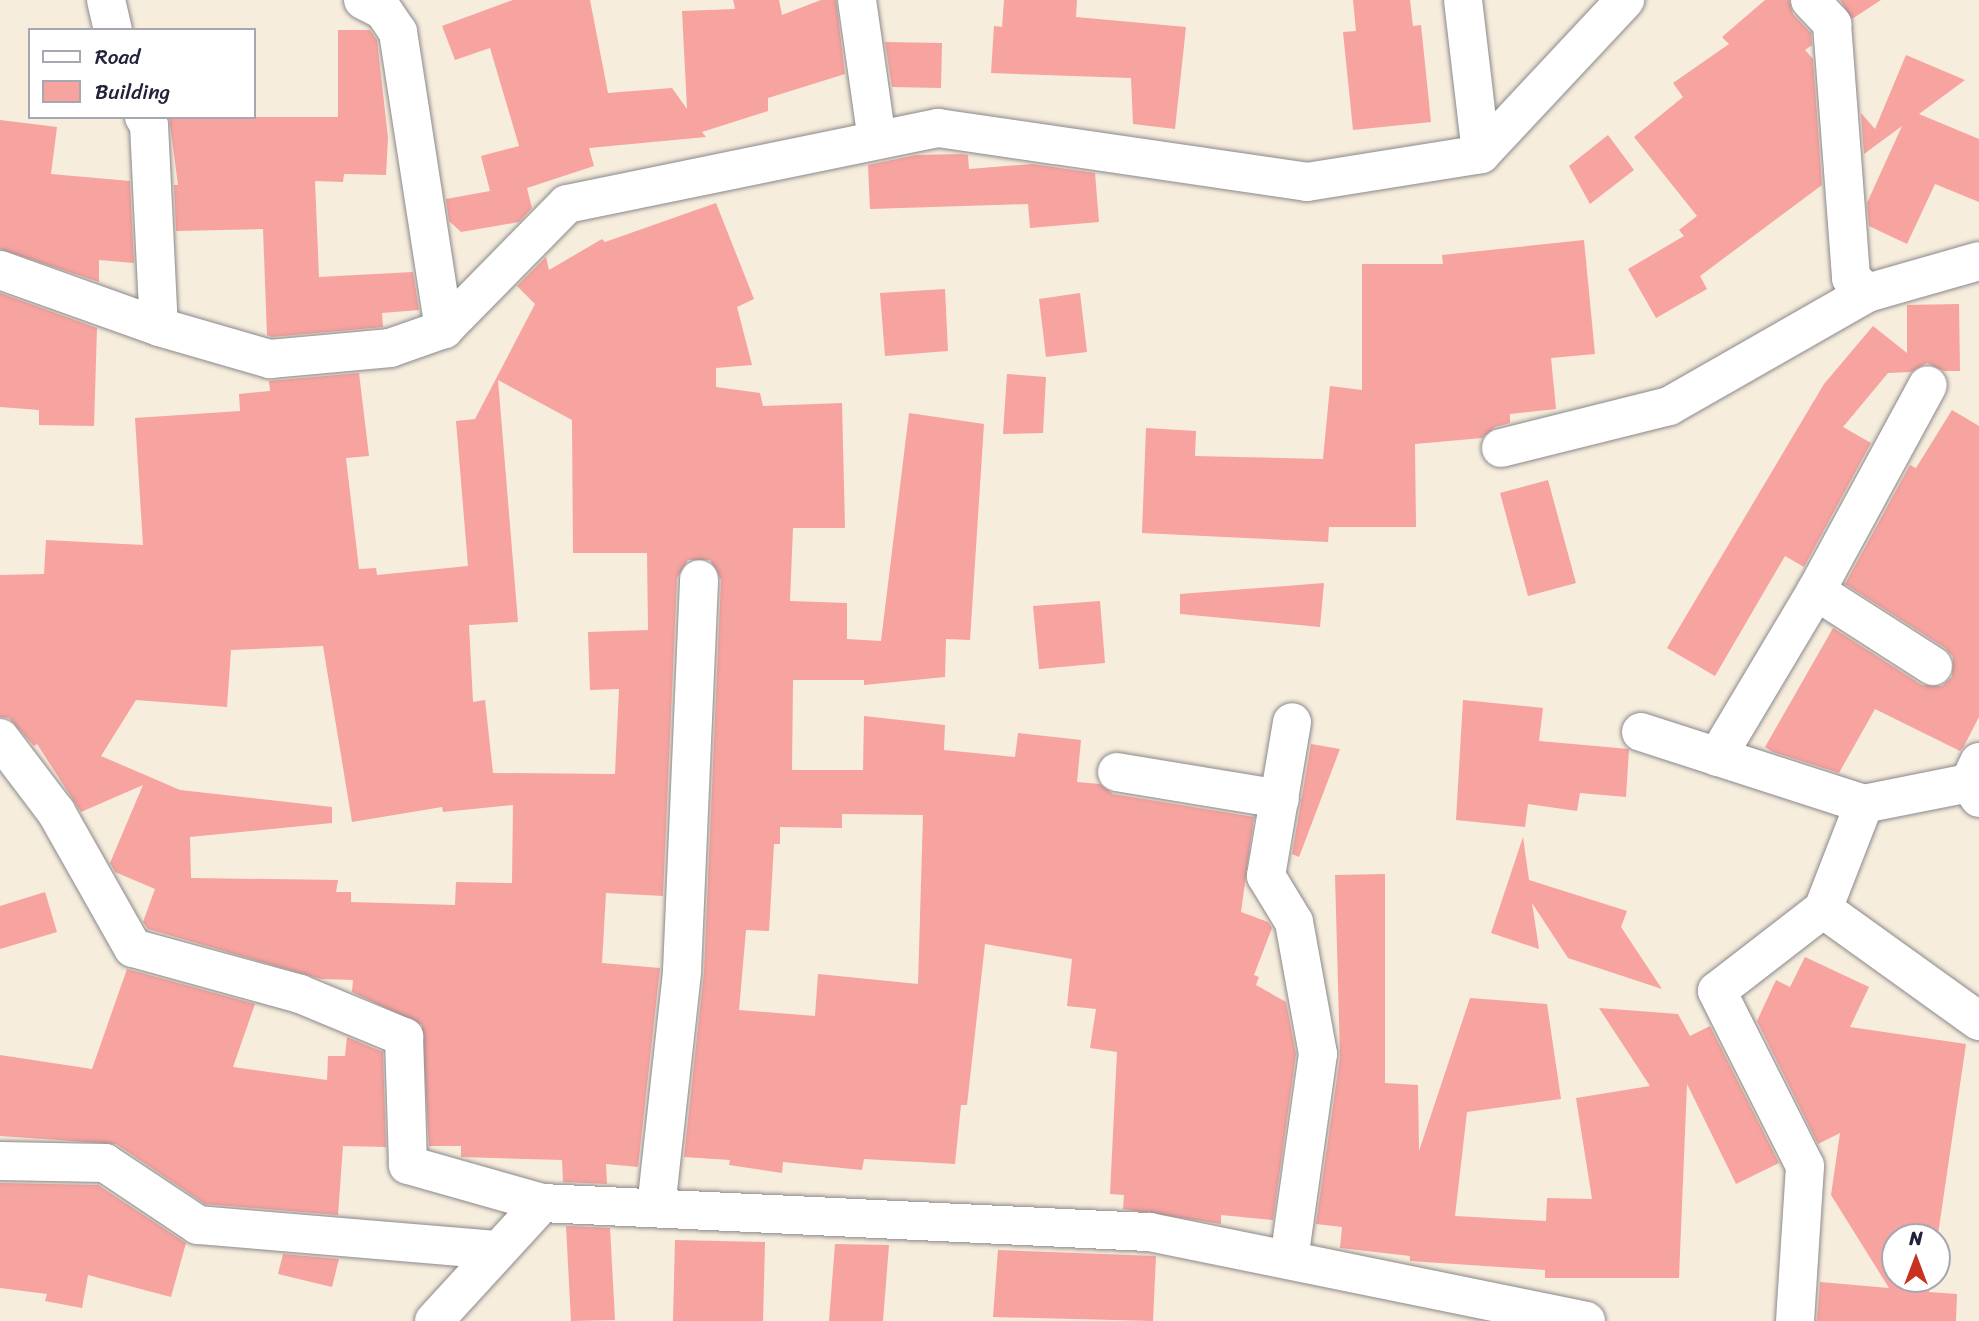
<!DOCTYPE html>
<html>
<head>
<meta charset="utf-8">
<style>
	body { margin:0 }
	#map { position:relative; width:1979px; height:1321px; overflow:hidden; background:#f6eddc; font-family:Sriracha,sans-serif }
	div>[style] { position:absolute }
	[style*='--x'] { left:calc(var(--x)*1px); top:calc(var(--y)*1px); width:calc(var(--w)*1px); rotate:calc(var(--a)*1deg) }
	.building>* { inset:0; background:#f7a39f }
	.roads { filter:drop-shadow(0 0 2px #8c888c) drop-shadow(0 0 2px #8c888c) }
	.minor>* { height:38px; margin:-19px; padding:0 19px; transform-origin:19px; border-radius:19px; background:#fff }
	.tertiary>* { height:38px; margin:-19px; padding:0 19px; transform-origin:19px; border-radius:19px; background:#fff }
	span { translate:-50% -50%; white-space:nowrap; text-align:center; line-height:1.15; -webkit-text-stroke:5px #fff; paint-order:stroke }
	.legend { position:absolute; left:28px; top:28px; width:228px; height:91px; box-sizing:border-box; background:#fff; border:2px solid #a7a7b1; margin:0; padding:9px 12px; list-style:none; font-size:21px; color:#22223b }
	.legend li { display:flex; align-items:center; gap:14px; height:35px }
	.legend b { width:35px; border:2px solid #a7a7b1 }
	.north { position:absolute; left:1881px; top:1223px; width:70px; height:70px; box-sizing:border-box; background:#fff; border:2px solid #a7a7b1; border-radius:50%; rotate:0deg; font-size:19px; font-weight:700; line-height:28px; text-align:center; color:#22223b }
	.north::after { content:''; display:block; margin:auto; width:24px; height:32px; background:#c8321e; clip-path:polygon(50% 0,100% 100%,50% 72%,0 100%) }
</style>
</head>
<body>
<div id="map">
	<div class="building">
		<i style="clip-path:polygon(513px 0,590px 0,608px 93px,672px 88px,687px 109px,682px 11px,735px 9px,733px 0,779px 0,782px 15px,821px 0,836px 0,845px 74px,768px 98px,768px 111px,702px 132px,706px 137px,589px 148px,594px 166px,527px 188px,532px 208px,519px 222px,461px 232px,449px 221px,446px 199px,490px 191px,481px 156px,519px 146px,490px 48px,455px 60px,442px 26px)"></i>
		<i style="clip-path:polygon(1004px 0,1077px 0,1076px 17px,1186px 27px,1175px 129px,1133px 124px,1131px 78px,991px 73px,994px 26px,1002px 27px)"></i>
		<i style="clip-path:polygon(1353px 0,1410px 0,1413px 26px,1421px 25px,1431px 122px,1353px 130px,1343px 32px,1356px 31px)"></i>
		<i style="clip-path:polygon(1765px 0,1789px 0,1793px 14px,1811px 33px,1812px 45px,1805px 50px,1813px 59px,1822px 185px,1700px 276px,1707px 289px,1656px 318px,1628px 269px,1684px 236px,1679px 230px,1697px 216px,1634px 137px,1683px 97px,1673px 83px,1729px 44px,1722px 37px)"></i>
		<i style="clip-path:polygon(1840px 0,1881px 0,1852px 19px)"></i>
		<i style="clip-path:polygon(338px 30px,370px 30px,377px 40px,388px 138px,386px 175px,344px 174px,343px 182px,315px 181px,319px 277px,413px 272px,419px 310px,382px 313px,383px 327px,272px 337px,267px 335px,263px 229px,176px 231px,174px 185px,178px 185px,169px 117px,338px 117px)"></i>
		<i style="clip-path:polygon(885px 42px,942px 43px,941px 88px,892px 87px)"></i>
		<i style="clip-path:polygon(1906px 55px,1965px 80px,1919px 114px,1979px 139px,1979px 202px,1935px 184px,1907px 244px,1869px 226px,1867px 203px,1902px 126px,1864px 154px,1861px 113px,1875px 129px)"></i>
		<i style="clip-path:polygon(0 120px,57px 127px,51px 174px,130px 181px,134px 263px,99px 260px,99px 282px,0 249px)"></i>
		<i style="clip-path:polygon(1608px 135px,1634px 170px,1590px 204px,1569px 166px)"></i>
		<i style="clip-path:polygon(961px 154px,968px 155px,969px 169px,1032px 164px,1095px 173px,1099px 222px,1030px 228px,1028px 204px,870px 209px,868px 165px,916px 155px)"></i>
		<i style="clip-path:polygon(evenodd,716px 203px,754px 299px,737px 307px,752px 365px,716px 368px,716px 387px,760px 393px,763px 406px,842px 403px,845px 528px,793px 528px,790px 601px,847px 603px,847px 639px,881px 641px,909px 413px,984px 424px,970px 640px,946px 639px,945px 677px,864px 685px,864px 680px,793px 680px,792px 770px,863px 770px,864px 716px,945px 725px,944px 750px,1015px 757px,1018px 733px,1081px 740px,1077px 782px,1100px 784px,1113px 794px,1254px 817px,1241px 912px,1268px 922px,1272px 928px,1254px 975px,1259px 977px,1256px 985px,1286px 1002px,1296px 1054px,1273px 1220px,1221px 1215px,1221px 1224px,1123px 1209px,1124px 1195px,1110px 1194px,1117px 1052px,1090px 1048px,1096px 1009px,1067px 1006px,1072px 959px,985px 944px,967px 1105px,961px 1105px,955px 1164px,864px 1159px,862px 1170px,783px 1162px,782px 1173px,729px 1165px,730px 1160px,684px 1157px,704px 972px,721px 580px,710px 560px,688px 560px,677px 578px,663px 896px,606px 893px,602px 963px,660px 968px,638px 1167px,606px 1164px,607px 1184px,563px 1182px,562px 1160px,461px 1157px,461px 1146px,429px 1146px,422px 1025px,352px 992px,353px 980px,321px 979px,148px 929px,143px 922px,155px 889px,115px 872px,110px 863px,143px 785px,81px 812px,37px 744px,34px 746px,9px 718px,0 717px,0 575px,44px 574px,46px 540px,143px 545px,135px 418px,240px 411px,239px 394px,270px 391px,269px 381px,359px 373px,369px 456px,346px 458px,359px 569px,376px 568px,377px 575px,468px 566px,456px 421px,475px 419px,535px 304px,517px 286px,546px 257px,549px 270px,602px 239px,605px 242px,716px 203px,498px 380px,572px 420px,573px 553px,647px 553px,648px 630px,588px 632px,590px 690px,619px 689px,615px 774px,493px 773px,485px 700px,473px 702px,469px 625px,518px 622px,498px 380px,716px 203px,323px 646px,352px 822px,442px 807px,443px 812px,513px 805px,512px 883px,456px 882px,455px 905px,351px 902px,351px 892px,336px 892px,338px 880px,191px 878px,190px 837px,332px 823px,332px 807px,180px 790px,101px 756px,136px 700px,227px 707px,231px 650px,323px 646px,716px 203px,842px 814px,923px 815px,918px 984px,818px 974px,815px 1016px,739px 1010px,746px 930px,769px 931px,774px 844px,780px 844px,780px 827px,842px 828px,842px 814px)"></i>
		<i style="clip-path:polygon(1584px 240px,1595px 354px,1551px 358px,1556px 409px,1510px 414px,1510px 423px,1495px 427px,1482px 438px,1415px 444px,1416px 527px,1329px 527px,1328px 542px,1142px 533px,1146px 428px,1196px 431px,1195px 456px,1323px 459px,1330px 386px,1362px 390px,1362px 264px,1443px 264px,1442px 255px)"></i>
		<i style="clip-path:polygon(945px 289px,948px 351px,885px 356px,880px 293px)"></i>
		<i style="clip-path:polygon(0 293px,97px 328px,94px 426px,39px 425px,39px 410px,0 407px)"></i>
		<i style="clip-path:polygon(1080px 293px,1087px 352px,1046px 357px,1039px 299px)"></i>
		<i style="clip-path:polygon(1959px 304px,1960px 371px,1944px 371px,1927px 363px,1911px 372px,1888px 373px,1843px 427px,1871px 443px,1804px 567px,1785px 556px,1715px 676px,1667px 648px,1824px 384px,1873px 326px,1907px 353px,1907px 305px)"></i>
		<i style="clip-path:polygon(1007px 374px,1046px 377px,1043px 433px,1003px 434px)"></i>
		<i style="clip-path:polygon(1952px 410px,1979px 426px,1979px 717px,1964px 746px,1960px 751px,1875px 709px,1839px 773px,1773px 752px,1765px 747px,1833px 628px,1922px 685px,1942px 686px,1952px 677px,1953px 657px,1945px 648px,1845px 584px,1910px 465px,1916px 468px)"></i>
		<i style="clip-path:polygon(1548px 480px,1576px 583px,1528px 596px,1500px 493px)"></i>
		<i style="clip-path:polygon(1324px 583px,1320px 627px,1180px 614px,1180px 594px)"></i>
		<i style="clip-path:polygon(1100px 601px,1105px 663px,1039px 669px,1033px 606px)"></i>
		<i style="clip-path:polygon(1463px 700px,1543px 708px,1539px 741px,1629px 749px,1626px 797px,1580px 793px,1577px 811px,1528px 804px,1525px 827px,1456px 820px)"></i>
		<i style="clip-path:polygon(1311px 744px,1340px 749px,1299px 857px,1292px 854px)"></i>
		<i style="clip-path:polygon(1523px 837px,1529px 880px,1627px 911px,1621px 927px,1662px 989px,1568px 958px,1532px 903px,1539px 949px,1491px 933px)"></i>
		<i style="clip-path:polygon(1385px 874px,1385px 1083px,1418px 1085px,1419px 1151px,1470px 998px,1547px 1004px,1561px 1099px,1467px 1112px,1455px 1216px,1546px 1221px,1547px 1198px,1592px 1199px,1576px 1098px,1650px 1086px,1599px 1008px,1678px 1014px,1690px 1036px,1710px 1026px,1779px 1163px,1736px 1184px,1687px 1084px,1679px 1278px,1545px 1278px,1545px 1270px,1410px 1261px,1410px 1256px,1340px 1248px,1342px 1227px,1316px 1224px,1340px 1057px,1335px 875px)"></i>
		<i style="clip-path:polygon(45px 892px,57px 932px,0 949px,0 906px)"></i>
		<i style="clip-path:polygon(1805px 957px,1869px 987px,1850px 1027px,1966px 1044px,1937px 1241px,1937px 1237px,1895px 1237px,1895px 1279px,1931px 1279px,1929px 1292px,1957px 1294px,1956px 1321px,1817px 1321px,1820px 1282px,1889px 1288px,1831px 1195px,1840px 1133px,1818px 1144px,1757px 1021px,1776px 980px,1790px 987px)"></i>
		<i style="clip-path:polygon(127px 969px,255px 1004px,233px 1067px,327px 1080px,328px 1056px,345px 1056px,347px 1037px,383px 1052px,386px 1147px,343px 1146px,338px 1215px,205px 1204px,116px 1144px,0 1136px,0 1055px,92px 1069px)"></i>
		<i style="clip-path:polygon(0 1183px,98px 1185px,186px 1243px,171px 1297px,88px 1275px,82px 1308px,45px 1301px,47px 1294px,0 1288px)"></i>
		<i style="clip-path:polygon(566px 1226px,610px 1228px,615px 1320px,571px 1321px)"></i>
		<i style="clip-path:polygon(675px 1240px,765px 1242px,763px 1321px,673px 1321px)"></i>
		<i style="clip-path:polygon(835px 1244px,889px 1245px,883px 1321px,829px 1321px)"></i>
		<i style="clip-path:polygon(998px 1250px,1156px 1256px,1153px 1321px,993px 1317px)"></i>
		<i style="clip-path:polygon(283px 1254px,339px 1259px,332px 1287px,278px 1274px)"></i>
	</div>
	<div class="roads">
		<div class="minor">
			<i style="--x:106;--y:0;--w:31;--a:77"></i>
			<i style="--x:363;--y:0;--w:22;--a:27"></i>
			<i style="--x:383;--y:10;--w:27;--a:56"></i>
			<i style="--x:398;--y:32;--w:301;--a:81.2"></i>
			<i style="--x:857;--y:0;--w:141;--a:81.9"></i>
			<i style="--x:144;--y:117;--w:9;--a:58"></i>
			<i style="--x:149;--y:125;--w:202;--a:87.2"></i>
			<i style="--x:1501;--y:448;--w:173;--a:-14"></i>
			<i style="--x:1669;--y:406;--w:228;--a:-29.7"></i>
			<i style="--x:1816;--y:591;--w:139;--a:32.7"></i>
			<i style="--x:1641;--y:732;--w:234;--a:17.9"></i>
			<i style="--x:0;--y:738;--w:93;--a:52.9"></i>
			<i style="--x:56;--y:812;--w:156;--a:60.5"></i>
			<i style="--x:133;--y:948;--w:173;--a:15.4"></i>
			<i style="--x:300;--y:994;--w:113;--a:22.5"></i>
			<i style="--x:404;--y:1037;--w:128;--a:88.2"></i>
			<i style="--x:408;--y:1165;--w:139;--a:15.8"></i>
			<i style="--x:1717;--y:757;--w:193;--a:-59.2"></i>
			<i style="--x:1816;--y:591;--w:234;--a:-61.5"></i>
			<i style="--x:1117;--y:772;--w:165;--a:9.4"></i>
			<i style="--x:1969;--y:783;--w:107;--a:168.7"></i>
			<i style="--x:1864;--y:804;--w:113;--a:111.3"></i>
			<i style="--x:1823;--y:909;--w:192;--a:35.7"></i>
			<i style="--x:0;--y:1161;--w:105;--a:1.1"></i>
			<i style="--x:105;--y:1163;--w:112;--a:33.7"></i>
			<i style="--x:198;--y:1225;--w:301;--a:4.8"></i>
			<i style="--x:656;--y:1208;--w:238;--a:-83.7"></i>
			<i style="--x:682;--y:971;--w:392;--a:-87.5"></i>
			<i style="--x:1289;--y:1260;--w:208;--a:-82"></i>
			<i style="--x:1318;--y:1054;--w:134;--a:-100.3"></i>
			<i style="--x:1294;--y:922;--w:54;--a:-121.3"></i>
			<i style="--x:1266;--y:876;--w:156;--a:-80.4"></i>
			<i style="--x:1795;--y:1321;--w:155;--a:-86.3"></i>
			<i style="--x:1805;--y:1166;--w:196;--a:-116.7"></i>
			<i style="--x:1717;--y:991;--w:134;--a:-37.7"></i>
		</div>
		<div class="tertiary">
			<i style="--x:1463;--y:0;--w:155;--a:83.3"></i>
			<i style="--x:1810;--y:0;--w:33;--a:47"></i>
			<i style="--x:1832;--y:24;--w:255;--a:85.7"></i>
			<i style="--x:1851;--y:278;--w:22;--a:43"></i>
			<i style="--x:1867;--y:293;--w:116;--a:-15.9"></i>
			<i style="--x:0;--y:270;--w:169;--a:19.7"></i>
			<i style="--x:159;--y:327;--w:116;--a:16.1"></i>
			<i style="--x:270;--y:359;--w:121;--a:-5.2"></i>
			<i style="--x:390;--y:348;--w:57;--a:-19.4"></i>
			<i style="--x:444;--y:329;--w:175;--a:-45.5"></i>
			<i style="--x:567;--y:204;--w:379;--a:-11.6"></i>
			<i style="--x:938;--y:128;--w:373;--a:8.3"></i>
			<i style="--x:1307;--y:182;--w:176;--a:-9.1"></i>
			<i style="--x:1481;--y:154;--w:211;--a:-46.9"></i>
			<i style="--x:1979;--y:762;--w:23;--a:115"></i>
			<i style="--x:1969;--y:783;--w:18;--a:56"></i>
			<i style="--x:434;--y:1321;--w:160;--a:-47.5"></i>
			<i style="--x:542;--y:1203;--w:608;--a:2.74"></i>
			<i style="--x:1149;--y:1232;--w:446;--a:11.5"></i>
		</div>
	</div>
	<ul class="legend">
	<li><b style="height:9px;background:#fff"></b>Road</li>
	<li><b style="height:19px;background:#f7a39f"></b>Building</li>
	</ul>
	<div class="north">N</div>
</div>
</body>
</html>
